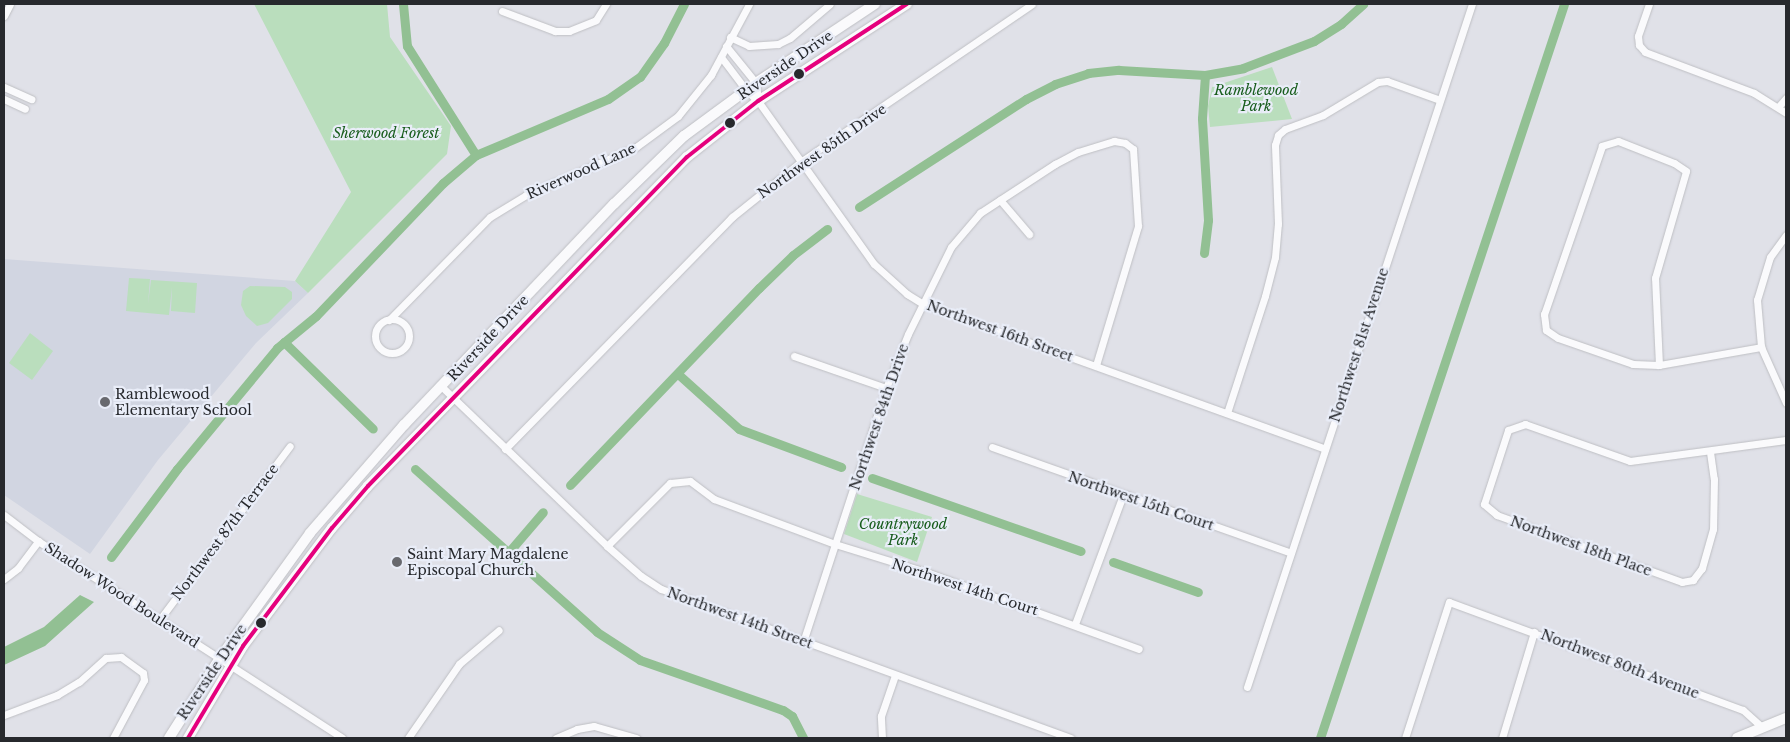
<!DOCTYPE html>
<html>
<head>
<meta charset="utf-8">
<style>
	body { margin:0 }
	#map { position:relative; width:1790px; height:742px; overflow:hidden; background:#e0e1e8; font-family:"Libre Baskerville",serif }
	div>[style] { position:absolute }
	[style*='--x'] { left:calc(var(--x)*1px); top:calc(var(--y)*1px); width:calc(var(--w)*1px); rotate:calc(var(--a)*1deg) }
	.built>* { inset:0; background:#d1d5e1 }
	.green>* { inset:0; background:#badebd }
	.water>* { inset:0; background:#92c093 }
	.canal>* { height:9px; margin:-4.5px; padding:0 4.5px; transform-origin:4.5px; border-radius:4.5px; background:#92c093 }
	.roads { filter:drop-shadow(0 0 1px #bebfc3) drop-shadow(0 0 1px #bebfc3) }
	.street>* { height:7px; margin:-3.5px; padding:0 3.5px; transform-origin:3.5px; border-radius:3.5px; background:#fafafc }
	.street>.ring { margin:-3.5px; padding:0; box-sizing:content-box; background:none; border:7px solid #fafafc; border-radius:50% }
	.secondary>* { height:10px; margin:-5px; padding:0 5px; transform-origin:5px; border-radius:5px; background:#fafafc }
	.bus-1>* { height:4px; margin:-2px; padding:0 2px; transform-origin:2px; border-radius:2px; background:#e5007d }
	.dots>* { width:14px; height:14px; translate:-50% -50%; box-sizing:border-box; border:2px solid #e9edf8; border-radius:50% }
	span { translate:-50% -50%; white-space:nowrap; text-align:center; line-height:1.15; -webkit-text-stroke:4.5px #e9edf8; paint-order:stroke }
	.street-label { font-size:14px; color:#27292d }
	.park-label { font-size:14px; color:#185d1d; font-style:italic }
	.poi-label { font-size:14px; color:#27292d }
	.left { translate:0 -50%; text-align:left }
	.frame { position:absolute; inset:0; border:5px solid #27292d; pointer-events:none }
</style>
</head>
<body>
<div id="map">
	<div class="built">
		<i style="clip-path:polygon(4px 259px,295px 281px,308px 293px,256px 343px,158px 460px,90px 554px,4px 495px)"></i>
	</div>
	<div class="green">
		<i style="clip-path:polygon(254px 4px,387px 4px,390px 37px,451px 126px,447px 154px,308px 293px,295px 281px,351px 192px)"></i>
		<i style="clip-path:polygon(1272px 67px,1292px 119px,1210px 127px,1208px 106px,1212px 87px)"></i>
		<i style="clip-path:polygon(129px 278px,150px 279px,148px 304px,151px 280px,197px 283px,195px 313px,171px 311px,172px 287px,169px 315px,126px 311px)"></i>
		<i style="clip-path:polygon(250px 286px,285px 287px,292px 292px,292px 299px,268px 323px,257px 326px,246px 316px,241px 305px,243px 291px)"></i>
		<i style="clip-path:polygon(30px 333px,53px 351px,32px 380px,9px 363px)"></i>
		<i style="clip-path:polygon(857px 494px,932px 517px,917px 562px,844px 534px)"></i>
	</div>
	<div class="water">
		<i style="clip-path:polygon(80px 595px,94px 602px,45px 646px,4px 665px,4px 647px,44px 627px)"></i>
	</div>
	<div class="canal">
		<i style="--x:403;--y:4;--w:42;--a:84.6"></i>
		<i style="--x:407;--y:46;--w:129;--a:57.7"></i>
		<i style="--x:859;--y:207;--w:199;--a:-32.9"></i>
		<i style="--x:1026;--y:99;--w:33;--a:-27"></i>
		<i style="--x:1055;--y:84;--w:35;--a:-18"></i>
		<i style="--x:1088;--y:73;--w:31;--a:-6"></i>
		<i style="--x:1119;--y:70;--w:86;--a:3.3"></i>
		<i style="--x:1205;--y:75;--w:39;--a:-10"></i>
		<i style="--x:1243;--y:68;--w:76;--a:-20.8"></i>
		<i style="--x:1314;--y:41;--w:32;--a:-32"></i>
		<i style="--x:1341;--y:24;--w:30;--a:-42"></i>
		<i style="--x:1204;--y:253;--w:33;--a:-83"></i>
		<i style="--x:1208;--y:220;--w:102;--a:-93.4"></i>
		<i style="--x:1202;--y:118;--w:43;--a:-86"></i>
		<i style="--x:284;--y:342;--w:124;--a:44.3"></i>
		<i style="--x:678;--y:374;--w:82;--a:42"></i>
		<i style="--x:739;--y:429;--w:109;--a:20.4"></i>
		<i style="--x:415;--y:469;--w:244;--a:41.8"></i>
		<i style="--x:597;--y:632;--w:51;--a:33.1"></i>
		<i style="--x:640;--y:660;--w:151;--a:19.3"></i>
		<i style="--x:783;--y:710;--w:11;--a:34"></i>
		<i style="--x:792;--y:716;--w:25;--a:63"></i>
		<i style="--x:872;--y:478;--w:221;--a:19.3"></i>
		<i style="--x:570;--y:485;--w:273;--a:-46.2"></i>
		<i style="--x:759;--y:288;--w:47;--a:-44.1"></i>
		<i style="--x:793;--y:255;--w:43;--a:-37.4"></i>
		<i style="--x:507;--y:554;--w:55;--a:-49.4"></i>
		<i style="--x:111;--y:557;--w:110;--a:-53.1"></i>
		<i style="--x:177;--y:469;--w:157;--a:-50.4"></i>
		<i style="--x:277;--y:348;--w:50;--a:-39.4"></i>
		<i style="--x:316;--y:316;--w:184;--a:-46.3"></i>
		<i style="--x:443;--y:183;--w:43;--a:-40.3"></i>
		<i style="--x:476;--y:155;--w:143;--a:-23"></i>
		<i style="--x:608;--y:99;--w:39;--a:-35"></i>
		<i style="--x:640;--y:77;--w:42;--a:-54.8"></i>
		<i style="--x:664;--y:43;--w:44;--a:-62.9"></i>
		<i style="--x:1113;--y:562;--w:90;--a:19.4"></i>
		<i style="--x:1320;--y:738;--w:773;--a:-71.61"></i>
	</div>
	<div class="roads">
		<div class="street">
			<i style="--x:1649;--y:4;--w:34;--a:109"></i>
			<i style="--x:1638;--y:36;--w:9;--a:84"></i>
			<i style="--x:1639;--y:45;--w:9;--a:49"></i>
			<i style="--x:1645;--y:52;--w:116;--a:20.6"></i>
			<i style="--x:1754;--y:93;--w:38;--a:32"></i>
			<i style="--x:502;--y:11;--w:57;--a:20.7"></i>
			<i style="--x:555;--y:31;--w:14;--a:0"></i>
			<i style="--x:569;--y:31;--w:29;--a:-22"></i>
			<i style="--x:596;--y:20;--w:19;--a:-58"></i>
			<i style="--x:4;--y:16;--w:13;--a:-63"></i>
			<i style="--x:730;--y:37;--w:21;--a:25"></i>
			<i style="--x:749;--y:46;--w:29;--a:-4"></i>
			<i style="--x:778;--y:44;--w:13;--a:-27"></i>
			<i style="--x:790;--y:38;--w:52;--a:-40.4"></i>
			<i style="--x:726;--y:46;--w:48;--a:51"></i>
			<i style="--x:756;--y:83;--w:18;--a:84"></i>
			<i style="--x:721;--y:57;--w:41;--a:52.9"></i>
			<i style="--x:746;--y:90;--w:16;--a:43"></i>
			<i style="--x:758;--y:101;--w:200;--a:54.6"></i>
			<i style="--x:874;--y:264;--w:45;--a:42.3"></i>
			<i style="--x:907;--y:294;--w:19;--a:32"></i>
			<i style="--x:923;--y:304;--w:427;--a:19.8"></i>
			<i style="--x:4;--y:87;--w:30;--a:24"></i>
			<i style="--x:4;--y:99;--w:23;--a:25"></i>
			<i style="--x:1779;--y:106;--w:11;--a:-49"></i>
			<i style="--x:1000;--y:200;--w:45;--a:49.5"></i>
			<i style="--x:1786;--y:235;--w:27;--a:126"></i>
			<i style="--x:1770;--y:257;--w:45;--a:106.8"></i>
			<i style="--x:1757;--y:300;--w:47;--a:85.1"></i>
			<i style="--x:1761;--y:347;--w:61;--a:65.9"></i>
			<i class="ring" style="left:375px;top:319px;width:27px;height:27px"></i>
			<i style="--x:389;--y:320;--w:144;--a:-45.6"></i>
			<i style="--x:490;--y:217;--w:42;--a:-31.4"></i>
			<i style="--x:526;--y:195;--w:120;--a:-23.6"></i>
			<i style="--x:636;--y:147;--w:52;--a:-36.4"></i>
			<i style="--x:678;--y:116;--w:53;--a:-51.2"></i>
			<i style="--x:711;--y:75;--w:81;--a:-61.8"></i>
			<i style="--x:794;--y:356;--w:97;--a:19.2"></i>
			<i style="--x:1659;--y:365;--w:87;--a:-92.6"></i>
			<i style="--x:1655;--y:278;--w:111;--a:-73.8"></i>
			<i style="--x:1686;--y:171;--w:14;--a:-146"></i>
			<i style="--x:1674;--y:163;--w:60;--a:-158.6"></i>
			<i style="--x:1618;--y:141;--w:17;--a:163"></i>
			<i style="--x:1602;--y:146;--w:178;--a:109"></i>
			<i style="--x:1544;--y:314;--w:16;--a:83"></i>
			<i style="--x:1546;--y:330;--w:14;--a:34"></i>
			<i style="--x:1558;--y:338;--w:79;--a:19.1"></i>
			<i style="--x:1633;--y:364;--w:26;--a:2"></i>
			<i style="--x:1659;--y:365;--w:104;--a:-10"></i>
			<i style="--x:442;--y:387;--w:229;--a:43.9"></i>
			<i style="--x:607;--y:546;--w:45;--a:41.4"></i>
			<i style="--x:641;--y:576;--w:24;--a:33"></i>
			<i style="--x:661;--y:589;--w:436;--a:20"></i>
			<i style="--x:1227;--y:413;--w:123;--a:-72"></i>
			<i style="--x:1265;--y:296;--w:40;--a:-75.6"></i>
			<i style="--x:1275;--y:257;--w:33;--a:-85"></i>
			<i style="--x:1278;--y:224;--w:79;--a:-92.2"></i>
			<i style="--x:1275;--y:145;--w:10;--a:-73"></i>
			<i style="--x:1278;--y:135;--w:9;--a:-41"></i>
			<i style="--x:1285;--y:129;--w:40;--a:-20.2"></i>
			<i style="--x:1323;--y:115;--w:64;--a:-31"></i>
			<i style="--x:1378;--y:82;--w:9;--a:-6"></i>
			<i style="--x:1387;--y:81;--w:56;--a:19.7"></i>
			<i style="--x:992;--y:447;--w:317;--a:19.5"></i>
			<i style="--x:505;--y:449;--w:325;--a:-45.6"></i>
			<i style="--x:732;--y:217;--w:90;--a:-38.7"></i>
			<i style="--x:802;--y:161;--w:278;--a:-34.3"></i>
			<i style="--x:1710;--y:452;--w:27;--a:82"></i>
			<i style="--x:1714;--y:479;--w:50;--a:91.1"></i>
			<i style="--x:1713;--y:529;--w:41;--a:105.8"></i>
			<i style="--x:1702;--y:568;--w:15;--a:127"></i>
			<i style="--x:1693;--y:580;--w:11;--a:170"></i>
			<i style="--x:1682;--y:582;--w:197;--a:-160.1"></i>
			<i style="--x:1497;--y:515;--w:17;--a:-140"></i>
			<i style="--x:1484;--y:504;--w:78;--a:-72"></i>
			<i style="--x:1508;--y:430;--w:18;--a:-19"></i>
			<i style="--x:1525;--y:424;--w:111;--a:19.4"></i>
			<i style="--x:1630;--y:461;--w:157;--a:-7.7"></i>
			<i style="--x:4;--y:515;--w:43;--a:37.4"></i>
			<i style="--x:38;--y:541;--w:362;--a:32.9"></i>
			<i style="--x:607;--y:546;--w:89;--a:-45"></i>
			<i style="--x:670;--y:483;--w:20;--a:-6"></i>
			<i style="--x:690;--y:481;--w:30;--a:37"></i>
			<i style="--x:714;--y:499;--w:129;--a:20.4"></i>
			<i style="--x:835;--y:544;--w:98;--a:17.1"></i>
			<i style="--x:929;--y:573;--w:223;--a:19.9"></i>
			<i style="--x:4;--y:579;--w:18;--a:-38"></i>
			<i style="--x:18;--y:568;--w:34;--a:-53"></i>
			<i style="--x:160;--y:619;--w:216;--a:-53.1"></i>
			<i style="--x:1075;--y:624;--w:138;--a:-69.6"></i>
			<i style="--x:803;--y:642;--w:267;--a:-71.9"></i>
			<i style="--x:886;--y:388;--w:58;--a:-67.8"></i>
			<i style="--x:908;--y:334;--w:97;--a:-63.7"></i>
			<i style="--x:951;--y:247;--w:45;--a:-49.5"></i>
			<i style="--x:980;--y:213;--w:90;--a:-33.2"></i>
			<i style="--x:1055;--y:164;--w:26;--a:-28"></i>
			<i style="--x:1078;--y:152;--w:38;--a:-17"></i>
			<i style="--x:1114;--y:141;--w:11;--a:10"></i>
			<i style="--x:1125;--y:143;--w:10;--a:37"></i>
			<i style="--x:1133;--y:149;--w:77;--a:86.3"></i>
			<i style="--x:1138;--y:226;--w:145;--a:106.8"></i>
			<i style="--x:1247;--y:687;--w:719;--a:-71.77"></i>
			<i style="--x:4;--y:715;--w:57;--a:-20.7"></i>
			<i style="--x:57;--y:695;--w:26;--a:-31"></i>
			<i style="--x:79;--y:682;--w:36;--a:-42"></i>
			<i style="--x:106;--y:658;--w:15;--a:-4"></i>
			<i style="--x:121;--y:657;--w:27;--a:36"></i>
			<i style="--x:143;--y:673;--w:7;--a:82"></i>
			<i style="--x:144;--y:680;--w:66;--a:118.1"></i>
			<i style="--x:408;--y:738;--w:90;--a:-55.4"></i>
			<i style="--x:459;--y:664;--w:52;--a:-40.4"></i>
			<i style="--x:556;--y:738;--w:23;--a:-23"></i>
			<i style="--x:577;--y:729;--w:17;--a:-10"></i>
			<i style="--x:594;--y:726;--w:44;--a:15.9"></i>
			<i style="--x:882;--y:738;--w:22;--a:-93"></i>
			<i style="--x:881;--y:716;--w:43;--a:-71.1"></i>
			<i style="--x:1405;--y:738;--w:143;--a:-72.1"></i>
			<i style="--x:1449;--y:602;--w:313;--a:20.2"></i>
			<i style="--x:1743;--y:710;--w:24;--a:42"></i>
			<i style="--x:1502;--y:738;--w:111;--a:-73.2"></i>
		</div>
		<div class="secondary">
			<i style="--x:169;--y:738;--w:95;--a:-57.5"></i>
			<i style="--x:220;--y:658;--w:154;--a:-54.2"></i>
			<i style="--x:310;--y:533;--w:143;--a:-49"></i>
			<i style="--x:404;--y:425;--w:305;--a:-46.5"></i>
			<i style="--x:614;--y:204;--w:98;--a:-44.2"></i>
			<i style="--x:684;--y:136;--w:89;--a:-36.4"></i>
			<i style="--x:756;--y:83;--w:143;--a:-33.6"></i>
			<i style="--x:188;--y:738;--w:107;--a:-59.1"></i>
			<i style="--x:243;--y:646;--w:148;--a:-53"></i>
			<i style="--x:332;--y:528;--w:55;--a:-49.4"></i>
			<i style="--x:368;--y:486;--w:458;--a:-45.9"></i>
			<i style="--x:687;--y:157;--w:90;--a:-38.3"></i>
			<i style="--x:758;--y:101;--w:178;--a:-33.1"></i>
			<i style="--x:1737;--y:738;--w:53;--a:-22.2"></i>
		</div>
	</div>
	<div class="bus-1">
		<i style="--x:188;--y:738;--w:107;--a:-59.1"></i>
		<i style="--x:243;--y:646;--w:148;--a:-53"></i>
		<i style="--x:332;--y:528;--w:55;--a:-49.4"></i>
		<i style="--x:368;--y:486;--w:458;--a:-45.9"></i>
		<i style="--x:687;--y:157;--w:90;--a:-38.3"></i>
		<i style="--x:758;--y:101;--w:178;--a:-33.1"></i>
	</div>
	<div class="dots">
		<i style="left:799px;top:74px;background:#27292d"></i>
		<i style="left:730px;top:123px;background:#27292d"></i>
		<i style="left:105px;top:402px;background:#68696e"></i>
		<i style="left:397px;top:562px;background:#68696e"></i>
		<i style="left:261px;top:623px;background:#27292d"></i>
	</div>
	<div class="street-label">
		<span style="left:785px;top:65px;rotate:-34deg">Riverside Drive</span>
		<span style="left:822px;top:151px;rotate:-35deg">Northwest 85th Drive</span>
		<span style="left:581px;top:171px;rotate:-24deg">Riverwood Lane</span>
		<span style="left:1000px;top:331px;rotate:20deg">Northwest 16th Street</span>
		<span style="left:488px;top:338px;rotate:-47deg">Riverside Drive</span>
		<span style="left:1359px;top:345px;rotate:-72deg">Northwest 81st Avenue</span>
		<span style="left:879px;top:417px;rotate:-71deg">Northwest 84th Drive</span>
		<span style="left:1141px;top:501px;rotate:19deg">Northwest 15th Court</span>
		<span style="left:225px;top:532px;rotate:-53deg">Northwest 87th Terrace</span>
		<span style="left:1581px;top:546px;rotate:20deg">Northwest 18th Place</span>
		<span style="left:965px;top:587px;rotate:18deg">Northwest 14th Court</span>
		<span style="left:122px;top:595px;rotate:33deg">Shadow Wood Boulevard</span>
		<span style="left:740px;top:618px;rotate:20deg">Northwest 14th Street</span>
		<span style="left:1620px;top:664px;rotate:21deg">Northwest 80th Avenue</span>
		<span style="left:212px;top:672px;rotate:-56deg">Riverside Drive</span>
	</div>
	<div class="park-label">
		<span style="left:1256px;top:98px">Ramblewood<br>Park</span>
		<span style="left:386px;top:133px">Sherwood Forest</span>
		<span style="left:903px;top:532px">Countrywood<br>Park</span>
	</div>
	<div class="poi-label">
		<span class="left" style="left:115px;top:402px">Ramblewood<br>Elementary School</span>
		<span class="left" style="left:407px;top:562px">Saint Mary Magdalene<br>Episcopal Church</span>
	</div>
	<div class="frame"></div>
</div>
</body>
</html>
